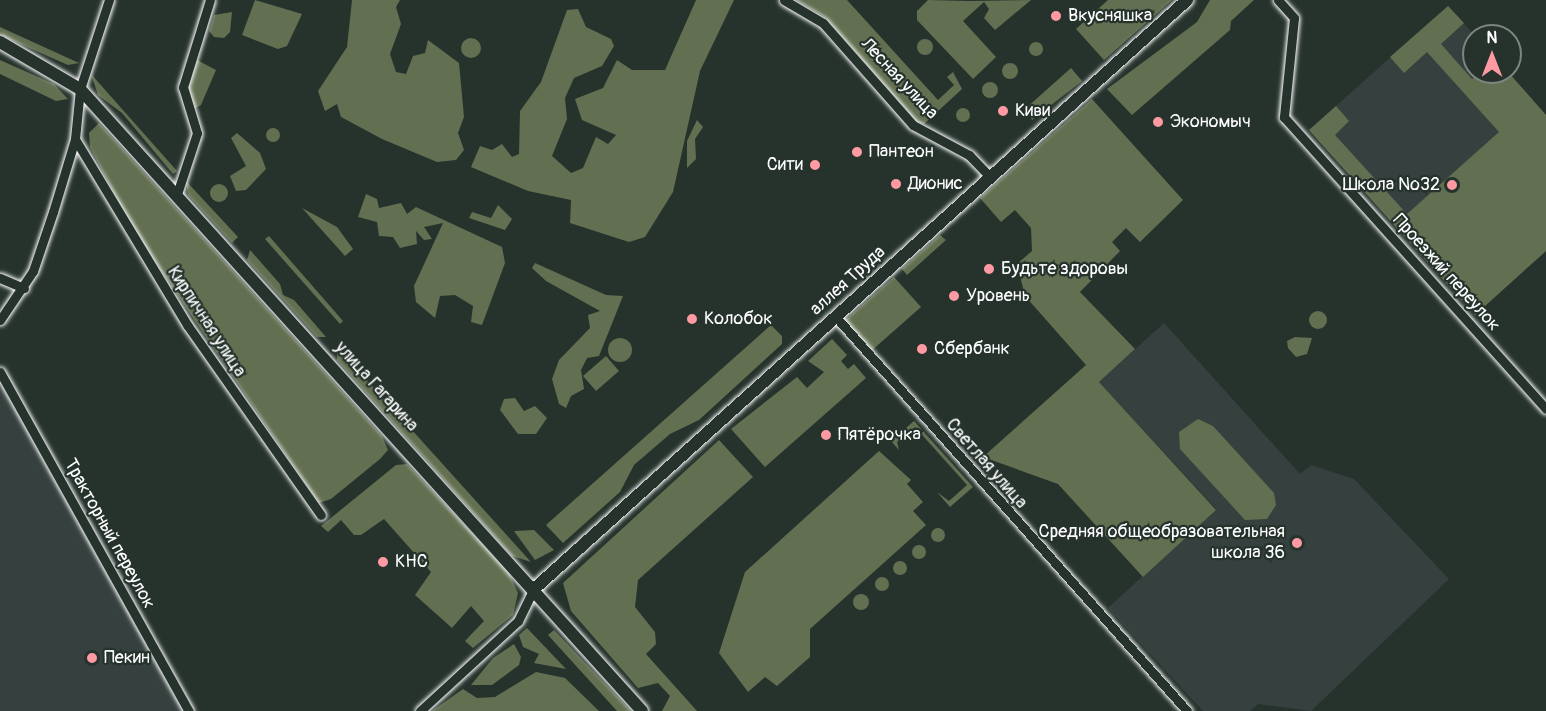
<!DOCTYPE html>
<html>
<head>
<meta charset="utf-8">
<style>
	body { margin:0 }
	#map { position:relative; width:1546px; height:711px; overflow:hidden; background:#26332d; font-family:Pangolin,sans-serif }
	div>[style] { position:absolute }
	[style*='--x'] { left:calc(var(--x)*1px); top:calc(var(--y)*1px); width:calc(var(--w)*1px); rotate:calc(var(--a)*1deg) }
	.built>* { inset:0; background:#36403f }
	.green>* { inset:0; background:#626f50 }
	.round { border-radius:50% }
	.roads { filter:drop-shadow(0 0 2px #fff) drop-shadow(0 0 2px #fff) }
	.minor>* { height:9px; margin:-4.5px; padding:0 4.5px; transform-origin:4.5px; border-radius:4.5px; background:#26332d }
	.tertiary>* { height:12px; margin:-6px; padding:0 6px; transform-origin:6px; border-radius:6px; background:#26332d }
	.dots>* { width:16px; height:16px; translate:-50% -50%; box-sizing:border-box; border:3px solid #26332d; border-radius:50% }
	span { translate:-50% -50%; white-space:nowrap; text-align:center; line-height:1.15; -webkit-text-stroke:4.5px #26332d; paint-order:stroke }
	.poi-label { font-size:18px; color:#fff }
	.left { translate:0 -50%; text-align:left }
	.right { translate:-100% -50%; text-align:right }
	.street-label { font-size:18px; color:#fff }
	.north { position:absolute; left:1462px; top:24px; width:60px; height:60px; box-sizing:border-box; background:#26332d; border:2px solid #7d8581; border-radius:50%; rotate:0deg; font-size:16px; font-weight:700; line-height:24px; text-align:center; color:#fff }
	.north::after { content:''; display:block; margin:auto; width:21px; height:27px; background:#ff9aa2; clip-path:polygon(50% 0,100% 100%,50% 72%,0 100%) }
</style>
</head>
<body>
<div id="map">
	<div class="built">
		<i style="clip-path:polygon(1448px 6px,1475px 36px,1474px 72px,1508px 72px,1546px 115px,1546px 251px,1475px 315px,1309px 130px)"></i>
		<i style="clip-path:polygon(1164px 323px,1300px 474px,1311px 465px,1354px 479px,1449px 579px,1311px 711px,1258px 704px,1250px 711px,1203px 711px,1108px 608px,1216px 509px,1099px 382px)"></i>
		<i style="clip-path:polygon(0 372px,189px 711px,0 711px)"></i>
	</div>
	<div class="green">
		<i style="clip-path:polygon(255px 0,302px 14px,287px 46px,278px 49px,242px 35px)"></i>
		<i style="clip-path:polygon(352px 0,400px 0,396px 7px,401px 24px,390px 54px,396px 72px,406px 74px,413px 56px,425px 53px,428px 40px,459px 63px,464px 117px,458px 133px,464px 150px,456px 160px,437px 162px,382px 139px,341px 117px,337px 104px,325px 111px,318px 91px,347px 47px)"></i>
		<i style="clip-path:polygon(696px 0,734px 0,700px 71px,673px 192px,645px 237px,629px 242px,570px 223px,571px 200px,528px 191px,471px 167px,480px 146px,492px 150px,502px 144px,512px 157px,519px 154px,520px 111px,541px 82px,567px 10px,578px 9px,586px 27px,611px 39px,614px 46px,602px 66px,574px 78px,565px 98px,567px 119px,552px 156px,571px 173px,583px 168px,596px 137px,608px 144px,616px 135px,582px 120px,575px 99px,603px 88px,617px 60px,632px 70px,665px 70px)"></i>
		<i style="clip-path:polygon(796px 0,847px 0,938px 100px,954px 85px,947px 77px,953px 72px,962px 89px,924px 124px,918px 123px,825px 17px)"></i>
		<i style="clip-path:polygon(928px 0,969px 1px,1031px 0,995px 30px,984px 18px,989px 9px,984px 2px,963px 21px,996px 57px,973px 79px,917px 20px,917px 11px)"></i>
		<i style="clip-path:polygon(1108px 0,1172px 0,1104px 60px,1076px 29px)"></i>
		<i style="clip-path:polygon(1210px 0,1254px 0,1231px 21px,1230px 30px,1132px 115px,1107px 89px,1197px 22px)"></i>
		<i style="clip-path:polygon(1448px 6px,1464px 23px,1441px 44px,1472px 79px,1481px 72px,1508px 72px,1546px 115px,1546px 251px,1475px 315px,1309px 130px,1336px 106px,1349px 121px,1335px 135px,1407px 214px,1499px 132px,1427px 52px,1404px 73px,1390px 57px)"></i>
		<i style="clip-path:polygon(232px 12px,230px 32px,224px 38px,214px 37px,209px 31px,214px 15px)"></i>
		<i style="clip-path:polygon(0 27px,79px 63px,68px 65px,0 35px)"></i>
		<i class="round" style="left:461px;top:38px;width:20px;height:20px"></i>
		<i class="round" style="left:917px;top:39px;width:16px;height:16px"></i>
		<i class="round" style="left:1029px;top:42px;width:14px;height:14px"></i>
		<i style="clip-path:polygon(0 60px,54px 84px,68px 99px,56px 101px,0 74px)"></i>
		<i style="clip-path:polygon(197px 60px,216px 70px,201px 105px,194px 109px,187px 93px)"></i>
		<i class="round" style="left:1002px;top:63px;width:16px;height:16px"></i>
		<i style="clip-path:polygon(1071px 68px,1082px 81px,1032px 120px,1025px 109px)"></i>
		<i style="clip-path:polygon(91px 74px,177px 171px,173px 174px,122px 113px,98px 95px)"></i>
		<i class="round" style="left:982px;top:82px;width:16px;height:16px"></i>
		<i style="clip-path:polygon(1092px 99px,1183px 200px,1140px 242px,1126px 228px,1112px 242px,1120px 251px,1080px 292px,1135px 349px,1099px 382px,1216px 510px,1143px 577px,1058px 484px,983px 457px,1086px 365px,1025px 296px,1017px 264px,1032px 251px,1031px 228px,1015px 210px,1001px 222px,980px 198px)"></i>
		<i class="round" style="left:956px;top:108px;width:14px;height:14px"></i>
		<i style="clip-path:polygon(697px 120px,703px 127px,695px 139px,696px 159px,687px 168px,687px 141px)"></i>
		<i style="clip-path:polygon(99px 123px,382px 436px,388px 450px,380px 459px,331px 499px,319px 503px,132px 228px,90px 147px,89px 133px)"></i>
		<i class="round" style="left:266px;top:128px;width:14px;height:14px"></i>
		<i style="clip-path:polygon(237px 133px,260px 153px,266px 169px,246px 190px,236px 191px,230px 176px,246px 166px,231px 138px)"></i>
		<i style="clip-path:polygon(186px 181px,238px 237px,232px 243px,188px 195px)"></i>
		<i class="round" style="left:210px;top:184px;width:18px;height:18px"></i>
		<i style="clip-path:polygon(366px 194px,377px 199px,379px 208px,401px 203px,407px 214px,416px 207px,502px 247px,505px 263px,482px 325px,471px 322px,473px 306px,455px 295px,440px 296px,435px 318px,416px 302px,414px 286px,443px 223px,424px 227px,432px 239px,424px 240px,416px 231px,417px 244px,400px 248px,393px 237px,379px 236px,377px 222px,358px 217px)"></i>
		<i style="clip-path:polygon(498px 205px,512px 219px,505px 230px,469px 218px,472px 212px,491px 218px)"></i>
		<i style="clip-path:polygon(302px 208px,337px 227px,353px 249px,345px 256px)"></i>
		<i style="clip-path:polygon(940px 235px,946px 240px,907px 275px,902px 269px)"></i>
		<i style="clip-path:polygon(269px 236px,343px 321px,340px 324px,265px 239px)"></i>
		<i style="clip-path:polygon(250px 250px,280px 284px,283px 295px,294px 300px,326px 337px,317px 337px,247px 260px)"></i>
		<i style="clip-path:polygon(535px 263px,606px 295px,623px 296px,599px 356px,587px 358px,581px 370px,584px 389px,571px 396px,566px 408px,559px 404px,552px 379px,559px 360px,590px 328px,588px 315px,600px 311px,546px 281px,532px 268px)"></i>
		<i style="clip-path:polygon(894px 277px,921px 307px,870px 352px,843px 322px)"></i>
		<i class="round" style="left:1309px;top:311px;width:18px;height:18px"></i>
		<i style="clip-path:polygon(771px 325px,782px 336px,782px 344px,699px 420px,670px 434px,634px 465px,620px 492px,563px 543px,546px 525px)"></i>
		<i style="clip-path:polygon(1295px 337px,1312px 338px,1307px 354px,1296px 357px,1288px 348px,1287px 341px)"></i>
		<i class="round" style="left:608px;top:338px;width:24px;height:24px"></i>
		<i style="clip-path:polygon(832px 339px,847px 355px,841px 361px,848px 369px,854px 364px,866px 378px,765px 467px,731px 429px,797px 377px,807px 388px,824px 372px,808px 361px)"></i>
		<i style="clip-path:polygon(337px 347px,531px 562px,512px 556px,337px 360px)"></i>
		<i style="clip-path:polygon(606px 356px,619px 371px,596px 391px,583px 376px)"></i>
		<i style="clip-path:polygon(515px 398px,524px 411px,535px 406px,547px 418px,536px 434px,518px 434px,500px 410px,504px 399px)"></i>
		<i style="clip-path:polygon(1198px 419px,1213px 426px,1274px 493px,1276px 505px,1267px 519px,1245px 520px,1180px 449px,1179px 432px)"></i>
		<i style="clip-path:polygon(914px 421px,973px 487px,950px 507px,937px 492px,949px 501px,967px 485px,915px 427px,897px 442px,899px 450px,891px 441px)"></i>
		<i style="clip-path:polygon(719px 440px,753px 477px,638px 580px,635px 607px,655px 632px,656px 644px,646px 654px,697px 711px,662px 711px,670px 696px,658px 683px,638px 688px,571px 611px,563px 583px)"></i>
		<i style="clip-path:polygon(879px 451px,911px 480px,907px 484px,923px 502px,913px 511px,926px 525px,810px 629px,810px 657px,777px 686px,765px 677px,748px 692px,719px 653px,745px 572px)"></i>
		<i style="clip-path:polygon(407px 464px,509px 573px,518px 593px,513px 615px,473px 648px,465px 641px,484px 621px,471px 606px,452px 628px,415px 595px,431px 572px,384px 519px,361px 535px,354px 535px,341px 520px,328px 532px,321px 526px,396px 465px)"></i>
		<i class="round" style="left:931px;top:528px;width:14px;height:14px"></i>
		<i style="clip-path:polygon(534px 530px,554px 550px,535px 560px,514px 531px)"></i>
		<i class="round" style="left:912px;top:545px;width:14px;height:14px"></i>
		<i class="round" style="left:893px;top:561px;width:14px;height:14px"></i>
		<i class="round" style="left:875px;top:577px;width:14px;height:14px"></i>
		<i class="round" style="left:853px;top:594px;width:16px;height:16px"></i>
		<i style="clip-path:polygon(527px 628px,566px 669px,534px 663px,539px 654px,523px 647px,519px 635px)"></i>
		<i style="clip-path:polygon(554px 630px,630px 710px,631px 711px,617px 711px,548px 635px)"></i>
		<i style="clip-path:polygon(514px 644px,521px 657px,519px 665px,492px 685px,471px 685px,493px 658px)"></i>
		<i style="clip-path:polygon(536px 672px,565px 678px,599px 711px,432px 711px,463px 689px,477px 698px,495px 697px)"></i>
	</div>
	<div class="roads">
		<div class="minor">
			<i style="--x:784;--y:0;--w:45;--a:30.5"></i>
			<i style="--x:823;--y:23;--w:136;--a:48.6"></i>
			<i style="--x:913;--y:125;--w:64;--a:28.2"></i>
			<i style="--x:969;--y:155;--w:30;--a:46"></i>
			<i style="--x:1278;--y:0;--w:24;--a:48"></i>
			<i style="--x:1294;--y:18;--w:100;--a:95.8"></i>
			<i style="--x:1284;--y:117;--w:392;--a:48.1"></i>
			<i style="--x:75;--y:139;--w:218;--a:58.9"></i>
			<i style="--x:188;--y:326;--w:231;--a:54.9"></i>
			<i style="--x:177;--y:194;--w:64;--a:-71.8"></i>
			<i style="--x:197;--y:133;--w:48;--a:-106.9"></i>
			<i style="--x:183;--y:87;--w:91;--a:-72.8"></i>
			<i style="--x:0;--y:278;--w:26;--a:23"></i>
			<i style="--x:835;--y:316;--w:529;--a:48.29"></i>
			<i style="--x:0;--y:320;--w:59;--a:-56"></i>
			<i style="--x:33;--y:271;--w:62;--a:-71.3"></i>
			<i style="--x:53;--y:212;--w:76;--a:-73.2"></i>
			<i style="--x:75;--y:139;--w:50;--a:-84.3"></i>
			<i style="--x:80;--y:89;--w:94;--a:-72"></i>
			<i style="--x:0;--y:372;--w:388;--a:60.9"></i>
			<i style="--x:420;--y:711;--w:133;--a:-42.6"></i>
			<i style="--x:518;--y:621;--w:34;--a:-64"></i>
		</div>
		<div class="tertiary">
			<i style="--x:0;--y:42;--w:93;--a:30.4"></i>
			<i style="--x:80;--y:89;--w:838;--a:47.9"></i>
			<i style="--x:533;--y:590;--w:881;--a:-42.05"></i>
		</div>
	</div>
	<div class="dots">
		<i style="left:1056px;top:16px;background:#ff9aa2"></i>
		<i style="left:1003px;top:111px;background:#ff9aa2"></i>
		<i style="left:1158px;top:122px;background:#ff9aa2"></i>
		<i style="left:857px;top:152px;background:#ff9aa2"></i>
		<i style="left:815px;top:165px;background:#ff9aa2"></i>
		<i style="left:896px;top:184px;background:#ff9aa2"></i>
		<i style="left:1452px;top:185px;background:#ff9aa2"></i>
		<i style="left:989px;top:269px;background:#ff9aa2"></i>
		<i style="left:954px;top:296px;background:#ff9aa2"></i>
		<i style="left:692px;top:319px;background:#ff9aa2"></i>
		<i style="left:922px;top:349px;background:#ff9aa2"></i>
		<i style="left:826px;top:435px;background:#ff9aa2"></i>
		<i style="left:1297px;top:543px;background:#ff9aa2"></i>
		<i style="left:383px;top:562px;background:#ff9aa2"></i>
		<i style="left:92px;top:658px;background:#ff9aa2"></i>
	</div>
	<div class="poi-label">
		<span class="left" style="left:1068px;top:16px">Вкусняшка</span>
		<span class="left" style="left:1015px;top:111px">Киви</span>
		<span class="left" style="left:1170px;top:122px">Экономыч</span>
		<span class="left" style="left:869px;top:152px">Пантеон</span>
		<span class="right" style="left:803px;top:165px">Сити</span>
		<span class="left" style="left:908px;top:184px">Дионис</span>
		<span class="right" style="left:1440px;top:185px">Школа №32</span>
		<span class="left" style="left:1001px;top:269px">Будьте здоровы</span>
		<span class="left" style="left:966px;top:296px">Уровень</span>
		<span class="left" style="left:704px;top:319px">Колобок</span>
		<span class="left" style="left:934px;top:349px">Сбербанк</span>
		<span class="left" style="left:838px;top:435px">Пятёрочка</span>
		<span class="right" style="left:1285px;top:543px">Средняя общеобразовательная<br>школа 36</span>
		<span class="left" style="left:395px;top:562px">КНС</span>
		<span class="left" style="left:104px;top:658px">Пекин</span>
	</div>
	<div class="street-label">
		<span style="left:899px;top:79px;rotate:47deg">Лесная улица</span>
		<span style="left:1446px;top:273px;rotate:48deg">Проезжий переулок</span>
		<span style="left:848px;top:281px;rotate:-42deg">аллея Труда</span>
		<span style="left:206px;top:322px;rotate:57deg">Кирпичная улица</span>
		<span style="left:376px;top:387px;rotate:48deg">улица Гагарина</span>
		<span style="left:986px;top:464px;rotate:49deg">Светлая улица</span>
		<span style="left:109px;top:534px;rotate:61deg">Тракторный переулок</span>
	</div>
	<div class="north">N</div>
</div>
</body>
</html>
